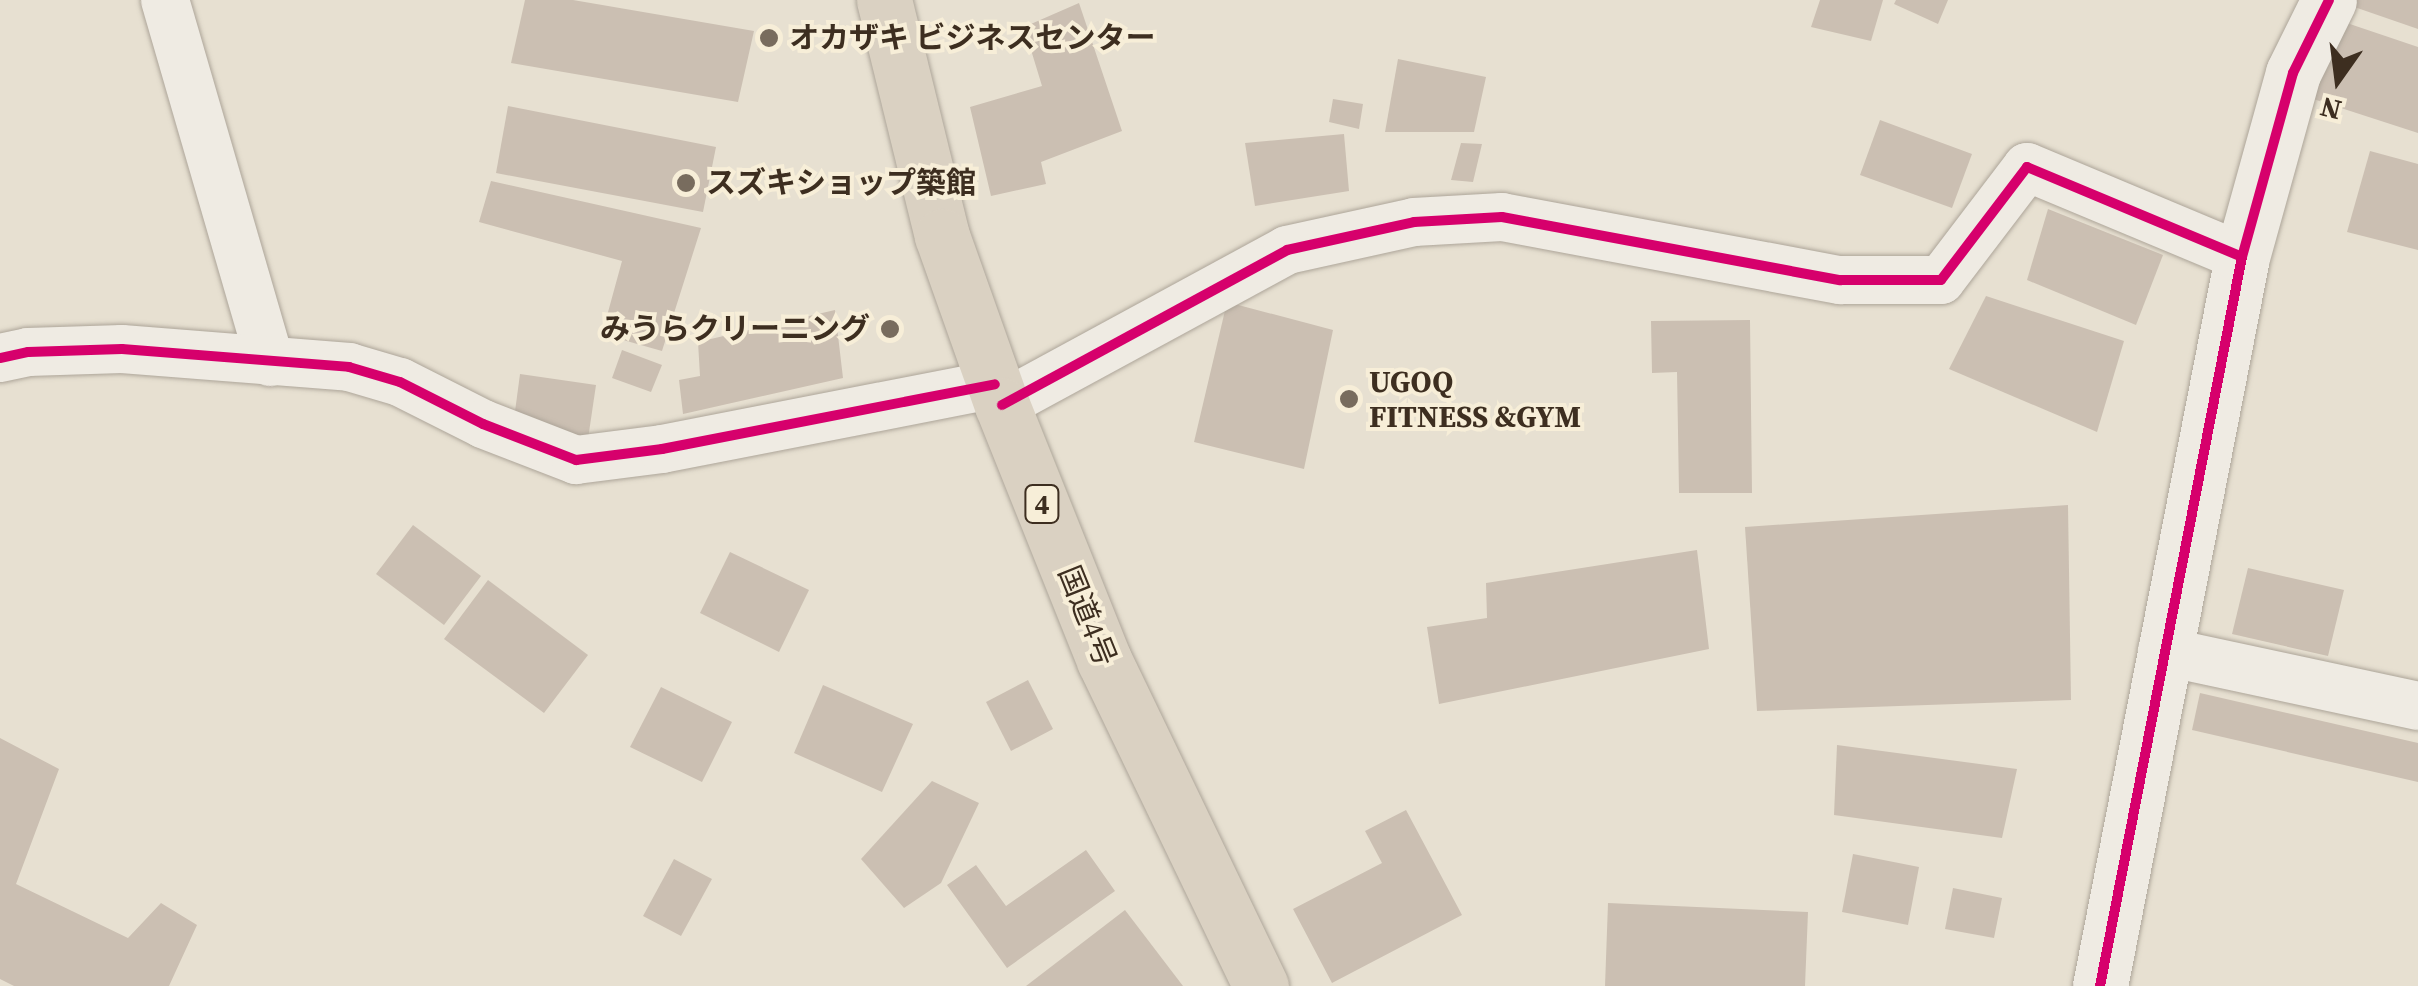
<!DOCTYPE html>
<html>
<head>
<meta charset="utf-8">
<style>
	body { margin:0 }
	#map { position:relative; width:2418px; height:986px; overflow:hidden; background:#e7e0d1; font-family:"Source Serif 4","Noto Sans JP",serif }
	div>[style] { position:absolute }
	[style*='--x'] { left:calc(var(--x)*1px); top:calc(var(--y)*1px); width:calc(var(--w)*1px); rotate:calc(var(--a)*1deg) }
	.building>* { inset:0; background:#cbbfb2 }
	.roads { filter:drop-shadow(0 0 2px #ada599) drop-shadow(0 0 2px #ada599) }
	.street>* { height:48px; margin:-24px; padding:0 24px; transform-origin:24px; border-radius:24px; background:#efebe3 }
	.secondary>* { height:55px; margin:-27.5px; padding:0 27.5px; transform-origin:27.5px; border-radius:27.5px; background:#efebe3 }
	.highway>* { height:55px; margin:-27.5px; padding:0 27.5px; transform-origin:27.5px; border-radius:27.5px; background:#dad1c2 }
	.cycleway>* { height:10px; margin:-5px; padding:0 5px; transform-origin:5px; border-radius:5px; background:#d6006c }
	.dots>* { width:28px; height:28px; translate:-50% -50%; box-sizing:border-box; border:5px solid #f7eed8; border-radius:50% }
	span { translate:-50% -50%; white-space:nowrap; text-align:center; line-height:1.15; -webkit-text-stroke:8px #f7eed8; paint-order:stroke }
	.shield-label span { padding:2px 8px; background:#f7eed8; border:2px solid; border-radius:8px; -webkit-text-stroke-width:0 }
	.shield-label { font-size:28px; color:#3d2e20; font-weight:700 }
	.poi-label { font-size:30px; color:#3d2e20; font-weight:700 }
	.left { translate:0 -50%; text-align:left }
	.right { translate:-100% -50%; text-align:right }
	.street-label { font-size:30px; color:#3d2e20 }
	.north { position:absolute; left:2288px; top:30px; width:100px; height:100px; -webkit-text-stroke:8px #f7eed8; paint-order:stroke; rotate:194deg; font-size:28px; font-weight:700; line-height:40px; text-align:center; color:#3d2e20 }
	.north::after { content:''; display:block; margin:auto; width:35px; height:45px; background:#3d2e20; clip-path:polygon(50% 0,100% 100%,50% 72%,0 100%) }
</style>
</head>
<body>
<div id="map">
	<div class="building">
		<i style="clip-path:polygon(525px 0,573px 0,754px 31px,738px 102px,511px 63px)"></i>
		<i style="clip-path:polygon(1820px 0,1883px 0,1871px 41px,1811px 27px)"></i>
		<i style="clip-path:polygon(1896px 0,1948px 0,1938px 24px,1894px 4px)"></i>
		<i style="clip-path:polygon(2338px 0,2418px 0,2418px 29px,2337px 1px)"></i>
		<i style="clip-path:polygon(1079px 3px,1122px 131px,1041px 162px,1046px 184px,991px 196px,970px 107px,1042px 86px,1024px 27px)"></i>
		<i style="clip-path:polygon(2338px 20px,2418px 47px,2418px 133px,2304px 96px)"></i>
		<i style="clip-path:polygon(1398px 59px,1486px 77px,1474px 132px,1385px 132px)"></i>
		<i style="clip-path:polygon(1333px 99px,1363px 104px,1359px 129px,1329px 122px)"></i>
		<i style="clip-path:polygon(508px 106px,716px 147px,703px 212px,496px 173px)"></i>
		<i style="clip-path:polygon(1880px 120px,1972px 154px,1952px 208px,1860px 175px)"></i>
		<i style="clip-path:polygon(1344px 134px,1349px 191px,1255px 206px,1245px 143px)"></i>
		<i style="clip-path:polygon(1461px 143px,1482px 144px,1473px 182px,1451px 180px)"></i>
		<i style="clip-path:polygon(2370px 151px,2418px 164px,2418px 250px,2347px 232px)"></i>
		<i style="clip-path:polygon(491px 181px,701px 228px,662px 351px,602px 334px,622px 261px,479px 222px)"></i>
		<i style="clip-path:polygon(2048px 209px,2163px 255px,2136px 325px,2027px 280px)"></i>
		<i style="clip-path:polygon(1986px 296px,2124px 341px,2097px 432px,1949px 369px)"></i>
		<i style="clip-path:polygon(1227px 302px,1333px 330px,1304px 469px,1194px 442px)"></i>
		<i style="clip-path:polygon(835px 310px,843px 378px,683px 414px,679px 380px,700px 376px,698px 342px)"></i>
		<i style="clip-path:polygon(1750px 320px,1752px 493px,1679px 493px,1677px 372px,1652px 373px,1651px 321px)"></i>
		<i style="clip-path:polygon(622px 350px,662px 365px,651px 392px,612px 378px)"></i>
		<i style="clip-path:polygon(520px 374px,596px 385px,588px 439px,512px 434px)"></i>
		<i style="clip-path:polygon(2068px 505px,2071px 700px,1757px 711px,1745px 527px)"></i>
		<i style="clip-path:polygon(413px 525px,481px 576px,444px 625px,376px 574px)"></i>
		<i style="clip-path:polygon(1697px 550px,1709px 649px,1439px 704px,1427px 627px,1487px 618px,1486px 583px)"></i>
		<i style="clip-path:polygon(730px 552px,809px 590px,779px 652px,700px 613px)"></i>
		<i style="clip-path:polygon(2248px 568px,2344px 590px,2328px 656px,2232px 634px)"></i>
		<i style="clip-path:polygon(488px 580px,588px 655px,544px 713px,444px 639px)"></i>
		<i style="clip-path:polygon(1028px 680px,1053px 729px,1011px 751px,986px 702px)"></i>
		<i style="clip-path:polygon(823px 685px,913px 724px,882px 792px,794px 753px)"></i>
		<i style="clip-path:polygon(661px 687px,732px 722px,702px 782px,630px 747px)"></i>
		<i style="clip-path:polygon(2200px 693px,2418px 743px,2418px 782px,2192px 730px)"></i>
		<i style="clip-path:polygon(0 738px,59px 769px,16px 884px,128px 938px,161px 903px,197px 925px,169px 986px,14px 986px,0 979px)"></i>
		<i style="clip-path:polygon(1837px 745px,2017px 769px,2002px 838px,1834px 815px)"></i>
		<i style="clip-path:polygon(932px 781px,979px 803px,941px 883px,904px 908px,861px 859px)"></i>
		<i style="clip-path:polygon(1406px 810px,1462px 915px,1332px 983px,1293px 909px,1382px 863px,1365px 831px)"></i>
		<i style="clip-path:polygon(1086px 850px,1115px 891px,1007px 968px,947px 885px,976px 865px,1006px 906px)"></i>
		<i style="clip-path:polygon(1853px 854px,1919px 867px,1908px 925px,1842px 912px)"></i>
		<i style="clip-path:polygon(674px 859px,712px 879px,681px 936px,643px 916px)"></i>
		<i style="clip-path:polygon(1953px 888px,2002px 898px,1994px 938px,1945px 929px)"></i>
		<i style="clip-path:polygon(1608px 903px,1808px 912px,1805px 986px,1605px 986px)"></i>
		<i style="clip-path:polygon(1125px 910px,1183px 986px,1026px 986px)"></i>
	</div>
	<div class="roads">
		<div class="street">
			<i style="--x:165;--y:0;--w:377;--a:73.8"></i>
			<i style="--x:0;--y:358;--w:29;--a:-12"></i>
			<i style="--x:28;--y:352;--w:94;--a:-1.8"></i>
			<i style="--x:122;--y:349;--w:228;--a:4.5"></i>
			<i style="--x:349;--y:367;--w:53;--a:16.4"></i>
			<i style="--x:400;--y:382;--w:93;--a:26.8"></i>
			<i style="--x:483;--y:424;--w:100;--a:21.2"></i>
			<i style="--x:576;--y:460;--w:87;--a:-7.3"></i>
			<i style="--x:662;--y:449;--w:339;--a:-11"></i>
			<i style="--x:1002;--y:405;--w:324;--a:-28.5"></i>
			<i style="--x:1287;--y:250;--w:130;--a:-12.4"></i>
			<i style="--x:1414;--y:222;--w:88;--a:-3.3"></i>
			<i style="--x:1502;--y:217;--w:344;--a:10.6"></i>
			<i style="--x:1840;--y:280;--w:101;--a:0"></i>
			<i style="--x:1941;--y:280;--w:142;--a:-52.7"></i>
			<i style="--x:2027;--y:167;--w:233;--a:22.7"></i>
			<i style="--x:2162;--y:651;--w:262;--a:12.1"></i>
		</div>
		<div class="secondary">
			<i style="--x:2100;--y:986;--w:743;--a:-78.98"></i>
			<i style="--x:2242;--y:257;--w:191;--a:-74.5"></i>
			<i style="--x:2293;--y:73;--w:81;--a:-63.7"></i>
		</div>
		<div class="highway">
			<i style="--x:884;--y:0;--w:243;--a:76.2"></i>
			<i style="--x:942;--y:236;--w:179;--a:70.5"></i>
			<i style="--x:1002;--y:405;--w:275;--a:68.2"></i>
			<i style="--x:1104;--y:660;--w:362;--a:64.3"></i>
		</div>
	</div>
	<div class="cycleway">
		<i style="--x:0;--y:358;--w:29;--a:-12"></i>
		<i style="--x:28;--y:352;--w:94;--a:-1.8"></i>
		<i style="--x:122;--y:349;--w:228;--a:4.5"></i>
		<i style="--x:349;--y:367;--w:53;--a:16.4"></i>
		<i style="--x:400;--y:382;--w:93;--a:26.8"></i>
		<i style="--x:483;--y:424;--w:100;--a:21.2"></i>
		<i style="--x:576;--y:460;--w:87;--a:-7.3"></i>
		<i style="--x:662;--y:449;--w:339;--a:-11"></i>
		<i style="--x:1002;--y:405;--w:324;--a:-28.5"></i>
		<i style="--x:1287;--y:250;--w:130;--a:-12.4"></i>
		<i style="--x:1414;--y:222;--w:88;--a:-3.3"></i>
		<i style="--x:1502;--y:217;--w:344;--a:10.6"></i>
		<i style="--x:1840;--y:280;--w:101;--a:0"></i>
		<i style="--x:1941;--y:280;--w:142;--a:-52.7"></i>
		<i style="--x:2027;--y:167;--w:233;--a:22.7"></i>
		<i style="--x:2100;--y:986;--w:743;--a:-78.98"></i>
		<i style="--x:2242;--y:257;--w:191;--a:-74.5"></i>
		<i style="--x:2293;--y:73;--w:81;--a:-63.7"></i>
	</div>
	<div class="dots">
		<i style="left:769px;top:38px;background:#786c5e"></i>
		<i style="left:686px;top:183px;background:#786c5e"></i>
		<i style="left:890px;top:329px;background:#786c5e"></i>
		<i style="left:1349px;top:399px;background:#786c5e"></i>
	</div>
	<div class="shield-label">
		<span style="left:1042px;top:504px">4</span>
	</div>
	<div class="poi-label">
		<span class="left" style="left:789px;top:38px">オカザキ ビジネスセンター</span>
		<span class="left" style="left:706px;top:183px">スズキショップ築館</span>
		<span class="right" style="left:870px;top:329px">みうらクリーニング</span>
		<span class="left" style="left:1369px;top:399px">UGOQ<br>FITNESS &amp;GYM</span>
	</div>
	<div class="street-label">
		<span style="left:1087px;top:616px;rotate:68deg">国道4号</span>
	</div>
	<div class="north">N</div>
</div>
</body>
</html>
